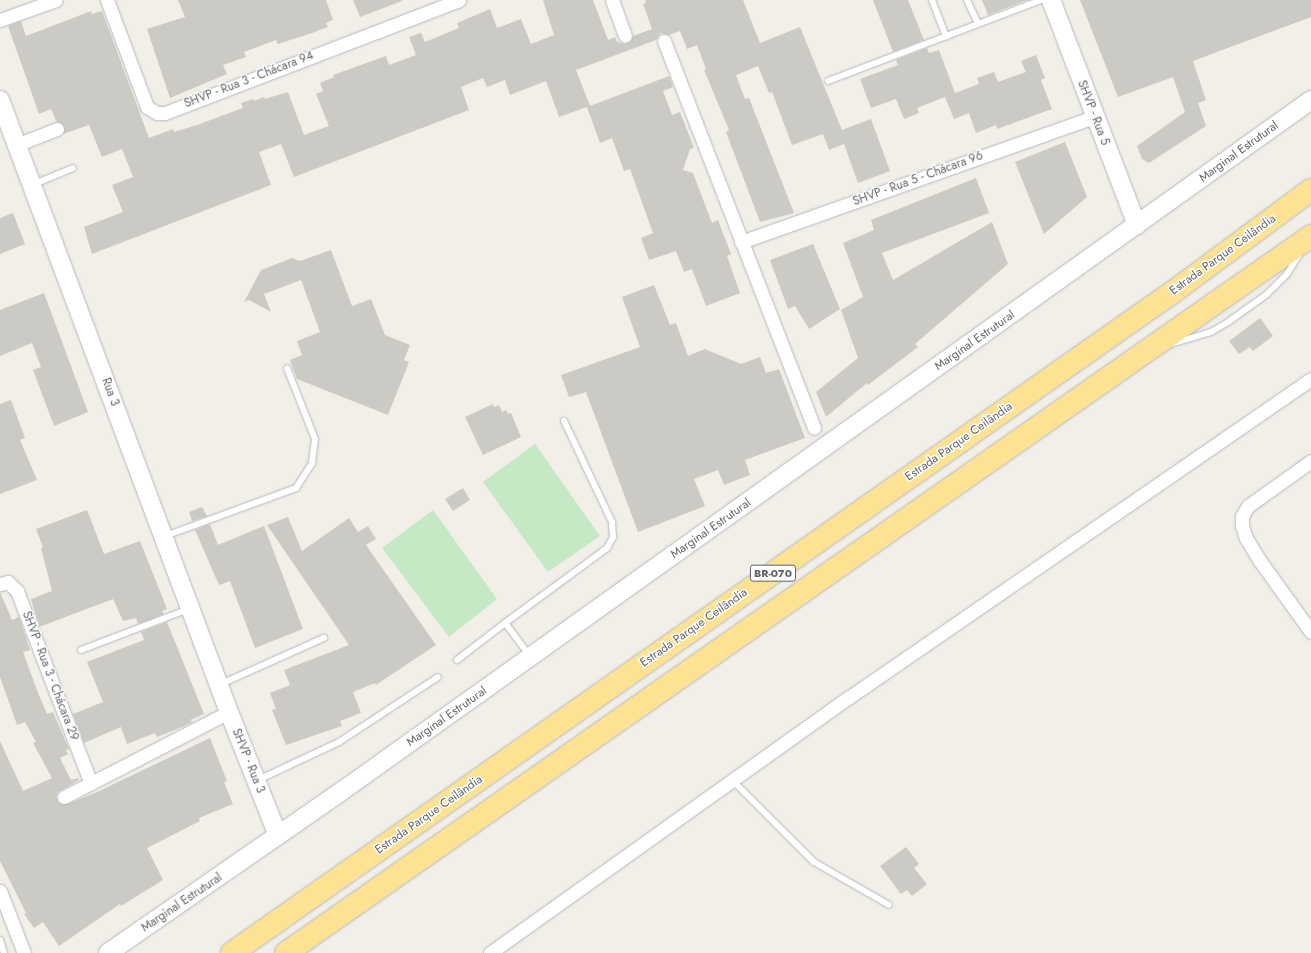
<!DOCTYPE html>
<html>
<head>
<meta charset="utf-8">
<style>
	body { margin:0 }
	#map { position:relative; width:1311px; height:953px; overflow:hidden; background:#f1efe8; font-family:Jost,sans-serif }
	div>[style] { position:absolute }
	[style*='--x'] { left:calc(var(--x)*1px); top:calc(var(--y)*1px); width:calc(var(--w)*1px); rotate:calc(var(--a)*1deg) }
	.green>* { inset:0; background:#c5e8c5 }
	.building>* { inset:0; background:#cccac5 }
	.roads { filter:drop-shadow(0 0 1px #b5b8bc) drop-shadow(0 0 1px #b5b8bc) }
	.lane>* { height:6px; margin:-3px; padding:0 3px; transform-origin:3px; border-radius:3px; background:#fff }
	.street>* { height:13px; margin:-6.5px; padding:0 6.5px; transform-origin:6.5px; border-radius:6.5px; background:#fff }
	.secondary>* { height:18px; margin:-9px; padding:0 9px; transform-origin:9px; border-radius:9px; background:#fff }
	.highway>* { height:22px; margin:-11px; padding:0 11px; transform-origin:11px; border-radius:11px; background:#fde293 }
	span { translate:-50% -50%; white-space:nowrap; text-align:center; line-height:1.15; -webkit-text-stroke:3px #fff; paint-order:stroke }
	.shield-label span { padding:1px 3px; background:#fff; border:1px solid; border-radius:3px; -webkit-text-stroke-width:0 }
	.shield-label { font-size:11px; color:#5f6368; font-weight:700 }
	.street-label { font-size:12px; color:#5f6368 }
</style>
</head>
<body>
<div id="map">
	<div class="green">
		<i style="clip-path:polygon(535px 444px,600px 536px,548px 572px,483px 482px)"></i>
		<i style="clip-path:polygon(433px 510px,497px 599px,449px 637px,382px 548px)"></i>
	</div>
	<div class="building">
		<i style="clip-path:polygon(178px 0,326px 0,333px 20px,326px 23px,328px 27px,312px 33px,278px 44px,276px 40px,244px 52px,246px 57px,223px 65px,227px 74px,170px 98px,147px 29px,185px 17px)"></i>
		<i style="clip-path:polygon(353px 0,402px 0,402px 1px,360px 17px)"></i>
		<i style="clip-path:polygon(543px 0,593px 0,608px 40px,615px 37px,617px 42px,624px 44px,631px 41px,633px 36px,652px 29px,643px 4px,646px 3px,645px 0,743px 0,760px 43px,800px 27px,842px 130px,871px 119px,890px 171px,858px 183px,844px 144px,829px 150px,823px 134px,792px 145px,772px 92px,769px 93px,758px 66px,736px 75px,745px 99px,749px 98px,794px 213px,760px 222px,726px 132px,729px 130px,704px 70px,706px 69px,697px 45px,687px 49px,680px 31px,669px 35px,661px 33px,656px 40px,576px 70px,590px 106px,669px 76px,673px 87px,663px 91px,672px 115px,680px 112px,694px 148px,690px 149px,683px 170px,693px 173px,712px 223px,718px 220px,731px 254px,727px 256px,740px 293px,706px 306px,692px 269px,684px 272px,676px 251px,649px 260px,641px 238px,653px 233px,630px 169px,624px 171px,612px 138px,600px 143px,587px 107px,559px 117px,546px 81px,510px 95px,505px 80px,487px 87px,483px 78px,461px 87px,469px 110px,294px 177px,281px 144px,259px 152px,271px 185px,92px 254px,84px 227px,123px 212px,112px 185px,133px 177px,122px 149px,102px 157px,89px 125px,63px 134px,64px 126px,56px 121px,51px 109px,39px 114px,8px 26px,21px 21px,26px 36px,91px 11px,92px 14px,102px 11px,149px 138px,173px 129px,174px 132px,197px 125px,243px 108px,241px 103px,253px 99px,254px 101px,264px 97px,265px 99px,288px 92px,304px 135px,329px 126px,316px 94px,323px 91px,320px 83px,334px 77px,333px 75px,386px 56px,389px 65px,416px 55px,409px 37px,421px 33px,425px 42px,459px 28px,457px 23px,490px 9px,497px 28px,521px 19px,531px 44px,554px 35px)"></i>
		<i style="clip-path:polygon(873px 0,908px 0,924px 40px,893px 52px)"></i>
		<i style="clip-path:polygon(982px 0,1027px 0,988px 15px)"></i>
		<i style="clip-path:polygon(1080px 0,1311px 0,1311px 17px,1193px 61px,1206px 100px,1198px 103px,1206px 126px,1149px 163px,1142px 159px,1137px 146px,1185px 112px,1173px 77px,1118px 97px)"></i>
		<i style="clip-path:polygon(927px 48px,929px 53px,939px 50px,955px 93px,979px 84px,977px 78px,994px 72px,998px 82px,1026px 72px,1021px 61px,1036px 55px,1045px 78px,1041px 80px,1052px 109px,997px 129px,996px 125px,976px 133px,969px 113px,954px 119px,945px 97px,917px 108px,919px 113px,904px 119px,896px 99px,871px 108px,860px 79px,898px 65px,896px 60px)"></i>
		<i style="clip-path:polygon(1065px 142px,1087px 197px,1044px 234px,1015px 162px)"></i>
		<i style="clip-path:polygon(976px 178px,989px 213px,882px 253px,893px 280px,992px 222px,1008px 264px,915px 344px,918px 347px,868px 385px,867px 383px,826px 417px,816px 392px,858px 358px,841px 310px,863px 297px,843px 243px,874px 230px,871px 220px)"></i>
		<i style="clip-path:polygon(13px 213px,25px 244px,0 254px,0 218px)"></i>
		<i style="clip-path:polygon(813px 244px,840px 309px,809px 329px,795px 306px,788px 309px,770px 260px)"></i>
		<i style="clip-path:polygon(331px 250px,352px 306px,371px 299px,385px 335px,410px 345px,404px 360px,409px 362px,388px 415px,297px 379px,290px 360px,302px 355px,297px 341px,320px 332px,301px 280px,264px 294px,271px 312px,249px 300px,244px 302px,261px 270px,292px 258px,300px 261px)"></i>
		<i style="clip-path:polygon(654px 285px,670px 325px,676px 323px,688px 356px,705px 349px,741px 364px,760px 357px,766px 373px,779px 369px,805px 438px,745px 460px,750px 475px,724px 485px,718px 470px,694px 479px,705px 506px,638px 532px,586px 392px,569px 397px,561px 375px,640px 347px,622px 297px)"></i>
		<i style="clip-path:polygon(44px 293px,88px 412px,54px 426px,33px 370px,41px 367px,32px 343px,0 356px,0 310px)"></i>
		<i style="clip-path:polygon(1260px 318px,1273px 336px,1253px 351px,1250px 347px,1239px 354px,1229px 341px)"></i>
		<i style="clip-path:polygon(11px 400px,25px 438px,20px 440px,37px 480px,0 494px,0 404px)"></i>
		<i style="clip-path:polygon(493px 404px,494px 407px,499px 405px,502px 412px,506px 410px,508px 414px,511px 413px,521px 437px,483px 455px,465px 417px)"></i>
		<i style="clip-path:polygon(463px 488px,470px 500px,453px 511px,445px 499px)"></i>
		<i style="clip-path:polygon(202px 507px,207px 516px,192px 521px,189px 512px)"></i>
		<i style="clip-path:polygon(87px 510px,104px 554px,140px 541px,167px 609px,162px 611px,164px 614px,138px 624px,136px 618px,123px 621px,113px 599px,39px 627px,31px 599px,52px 591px,41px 548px,43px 547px,36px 529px)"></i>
		<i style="clip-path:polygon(288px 517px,302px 551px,349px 518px,358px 532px,368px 526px,376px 539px,366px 545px,436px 645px,376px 685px,375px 683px,353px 692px,361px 713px,340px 721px,342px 726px,286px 745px,272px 710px,276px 709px,270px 693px,290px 685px,284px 670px,349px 645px,267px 525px)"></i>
		<i style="clip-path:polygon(210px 524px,218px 545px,264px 526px,303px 629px,255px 648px,230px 581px,219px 585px,195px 530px)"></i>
		<i style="clip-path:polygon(0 592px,12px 620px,19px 617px,30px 650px,23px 652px,38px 693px,47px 714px,53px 712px,69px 749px,66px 750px,68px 754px,60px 758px,71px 780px,78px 778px,79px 780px,58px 792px,56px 797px,59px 803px,67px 804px,95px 793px,210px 738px,227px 781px,224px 782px,233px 804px,199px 818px,200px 821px,147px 848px,163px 880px,121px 906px,120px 904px,59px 946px,43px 922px,34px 928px,24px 914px,26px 913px,0 861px,0 741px,23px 791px,52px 778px,33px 743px,36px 742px,25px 722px,17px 725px,0 677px)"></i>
		<i style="clip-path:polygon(167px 622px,204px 714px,190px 720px,193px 722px,182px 727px,157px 737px,155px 733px,127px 744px,121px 727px,84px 743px,73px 714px,103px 702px,87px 662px,144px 640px,141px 632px)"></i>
		<i style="clip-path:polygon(906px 847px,919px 864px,914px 868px,927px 884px,912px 896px,907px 890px,901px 894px,880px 866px)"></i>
	</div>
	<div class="roads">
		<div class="lane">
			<i style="--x:932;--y:0;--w:39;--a:69"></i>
			<i style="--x:967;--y:0;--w:26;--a:65"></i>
			<i style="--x:828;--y:81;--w:228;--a:-20.8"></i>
			<i style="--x:34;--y:184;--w:42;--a:-22.3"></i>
			<i style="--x:1171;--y:344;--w:42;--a:-16.7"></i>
			<i style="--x:1211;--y:332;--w:20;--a:-30"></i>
			<i style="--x:1228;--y:322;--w:47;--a:-35.4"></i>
			<i style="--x:1266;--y:295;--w:30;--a:-45"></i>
			<i style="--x:1287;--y:274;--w:25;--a:-58"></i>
			<i style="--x:165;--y:536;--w:140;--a:-20.1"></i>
			<i style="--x:296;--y:488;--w:30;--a:-57"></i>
			<i style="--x:312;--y:463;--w:24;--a:-83"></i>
			<i style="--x:315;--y:439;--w:76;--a:-111.5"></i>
			<i style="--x:81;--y:650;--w:116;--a:-20.8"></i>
			<i style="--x:530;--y:656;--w:41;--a:-127.1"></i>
			<i style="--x:505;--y:623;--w:127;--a:-36.3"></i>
			<i style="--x:607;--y:548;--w:13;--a:-61"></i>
			<i style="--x:613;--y:537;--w:15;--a:-94"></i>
			<i style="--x:612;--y:522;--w:112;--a:-115.4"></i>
			<i style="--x:457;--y:660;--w:61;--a:-37.6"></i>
			<i style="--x:221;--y:684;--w:113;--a:-24.1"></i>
			<i style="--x:258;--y:780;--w:89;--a:-25.1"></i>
			<i style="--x:339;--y:742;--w:118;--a:-33.3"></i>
			<i style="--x:732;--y:780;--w:116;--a:45"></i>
			<i style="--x:814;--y:862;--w:86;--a:29.8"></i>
			<i style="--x:0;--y:940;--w:14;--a:73"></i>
		</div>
		<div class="street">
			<i style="--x:107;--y:0;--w:114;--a:69.5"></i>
			<i style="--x:147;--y:107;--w:12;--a:31"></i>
			<i style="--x:157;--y:113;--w:8;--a:0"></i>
			<i style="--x:165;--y:113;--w:315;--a:-21"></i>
			<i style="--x:612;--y:0;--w:38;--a:70"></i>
			<i style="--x:0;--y:20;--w:59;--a:-19.7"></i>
			<i style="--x:664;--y:41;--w:415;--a:68.8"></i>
			<i style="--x:16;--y:145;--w:44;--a:-21.3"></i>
			<i style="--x:741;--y:242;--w:374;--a:-19.5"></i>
			<i style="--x:1311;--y:461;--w:77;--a:144.5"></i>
			<i style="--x:1248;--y:506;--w:12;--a:121"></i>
			<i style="--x:1242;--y:516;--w:10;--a:90"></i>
			<i style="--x:1242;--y:526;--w:13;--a:72"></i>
			<i style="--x:1246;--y:538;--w:27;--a:59"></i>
			<i style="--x:1260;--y:561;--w:87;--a:54.3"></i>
			<i style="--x:0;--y:584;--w:8;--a:-14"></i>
			<i style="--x:8;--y:582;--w:13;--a:45"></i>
			<i style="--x:17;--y:591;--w:204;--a:69"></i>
			<i style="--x:64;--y:797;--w:186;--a:-27.3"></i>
			<i style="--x:0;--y:891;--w:66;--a:68.8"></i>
			<i style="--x:490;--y:953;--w:440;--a:-35.5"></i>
			<i style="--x:848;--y:698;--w:562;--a:-34.57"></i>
		</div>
		<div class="secondary">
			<i style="--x:1051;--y:0;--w:241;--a:69.1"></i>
			<i style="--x:0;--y:100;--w:653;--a:69.49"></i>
			<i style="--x:229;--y:712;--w:133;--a:68.4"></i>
			<i style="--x:108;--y:953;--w:285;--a:-34.7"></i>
			<i style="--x:342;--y:791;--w:1190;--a:-35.49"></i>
		</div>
		<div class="highway">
			<i style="--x:232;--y:953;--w:1150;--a:-35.09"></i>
			<i style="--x:1173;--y:292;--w:172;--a:-36.5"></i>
			<i style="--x:286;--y:953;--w:1251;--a:-34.97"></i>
		</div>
	</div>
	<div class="shield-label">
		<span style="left:773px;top:573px">BR-070</span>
	</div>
	<div class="street-label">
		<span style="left:249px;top:80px;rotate:-21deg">SHVP - Rua 3 - Chácara 94</span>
		<span style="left:1093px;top:113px;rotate:69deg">SHVP - Rua 5</span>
		<span style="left:1239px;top:152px;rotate:-36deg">Marginal Estrutural</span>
		<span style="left:918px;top:179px;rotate:-20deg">SHVP - Rua 5 - Chácara 96</span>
		<span style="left:1223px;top:255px;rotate:-36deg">Estrada Parque Ceilândia</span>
		<span style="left:975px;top:341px;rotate:-35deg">Marginal Estrutural</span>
		<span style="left:110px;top:392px;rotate:70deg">Rua 3</span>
		<span style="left:959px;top:442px;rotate:-35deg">Estrada Parque Ceilândia</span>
		<span style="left:711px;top:529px;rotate:-35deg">Marginal Estrutural</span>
		<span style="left:694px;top:628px;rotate:-35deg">Estrada Parque Ceilândia</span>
		<span style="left:50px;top:676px;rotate:69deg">SHVP - Rua 3 - Chácara 29</span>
		<span style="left:447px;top:717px;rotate:-35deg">Marginal Estrutural</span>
		<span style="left:248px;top:761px;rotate:68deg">SHVP - Rua 3</span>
		<span style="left:429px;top:815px;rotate:-35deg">Estrada Parque Ceilândia</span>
		<span style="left:182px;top:903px;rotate:-34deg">Marginal Estrutural</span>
	</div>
</div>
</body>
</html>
